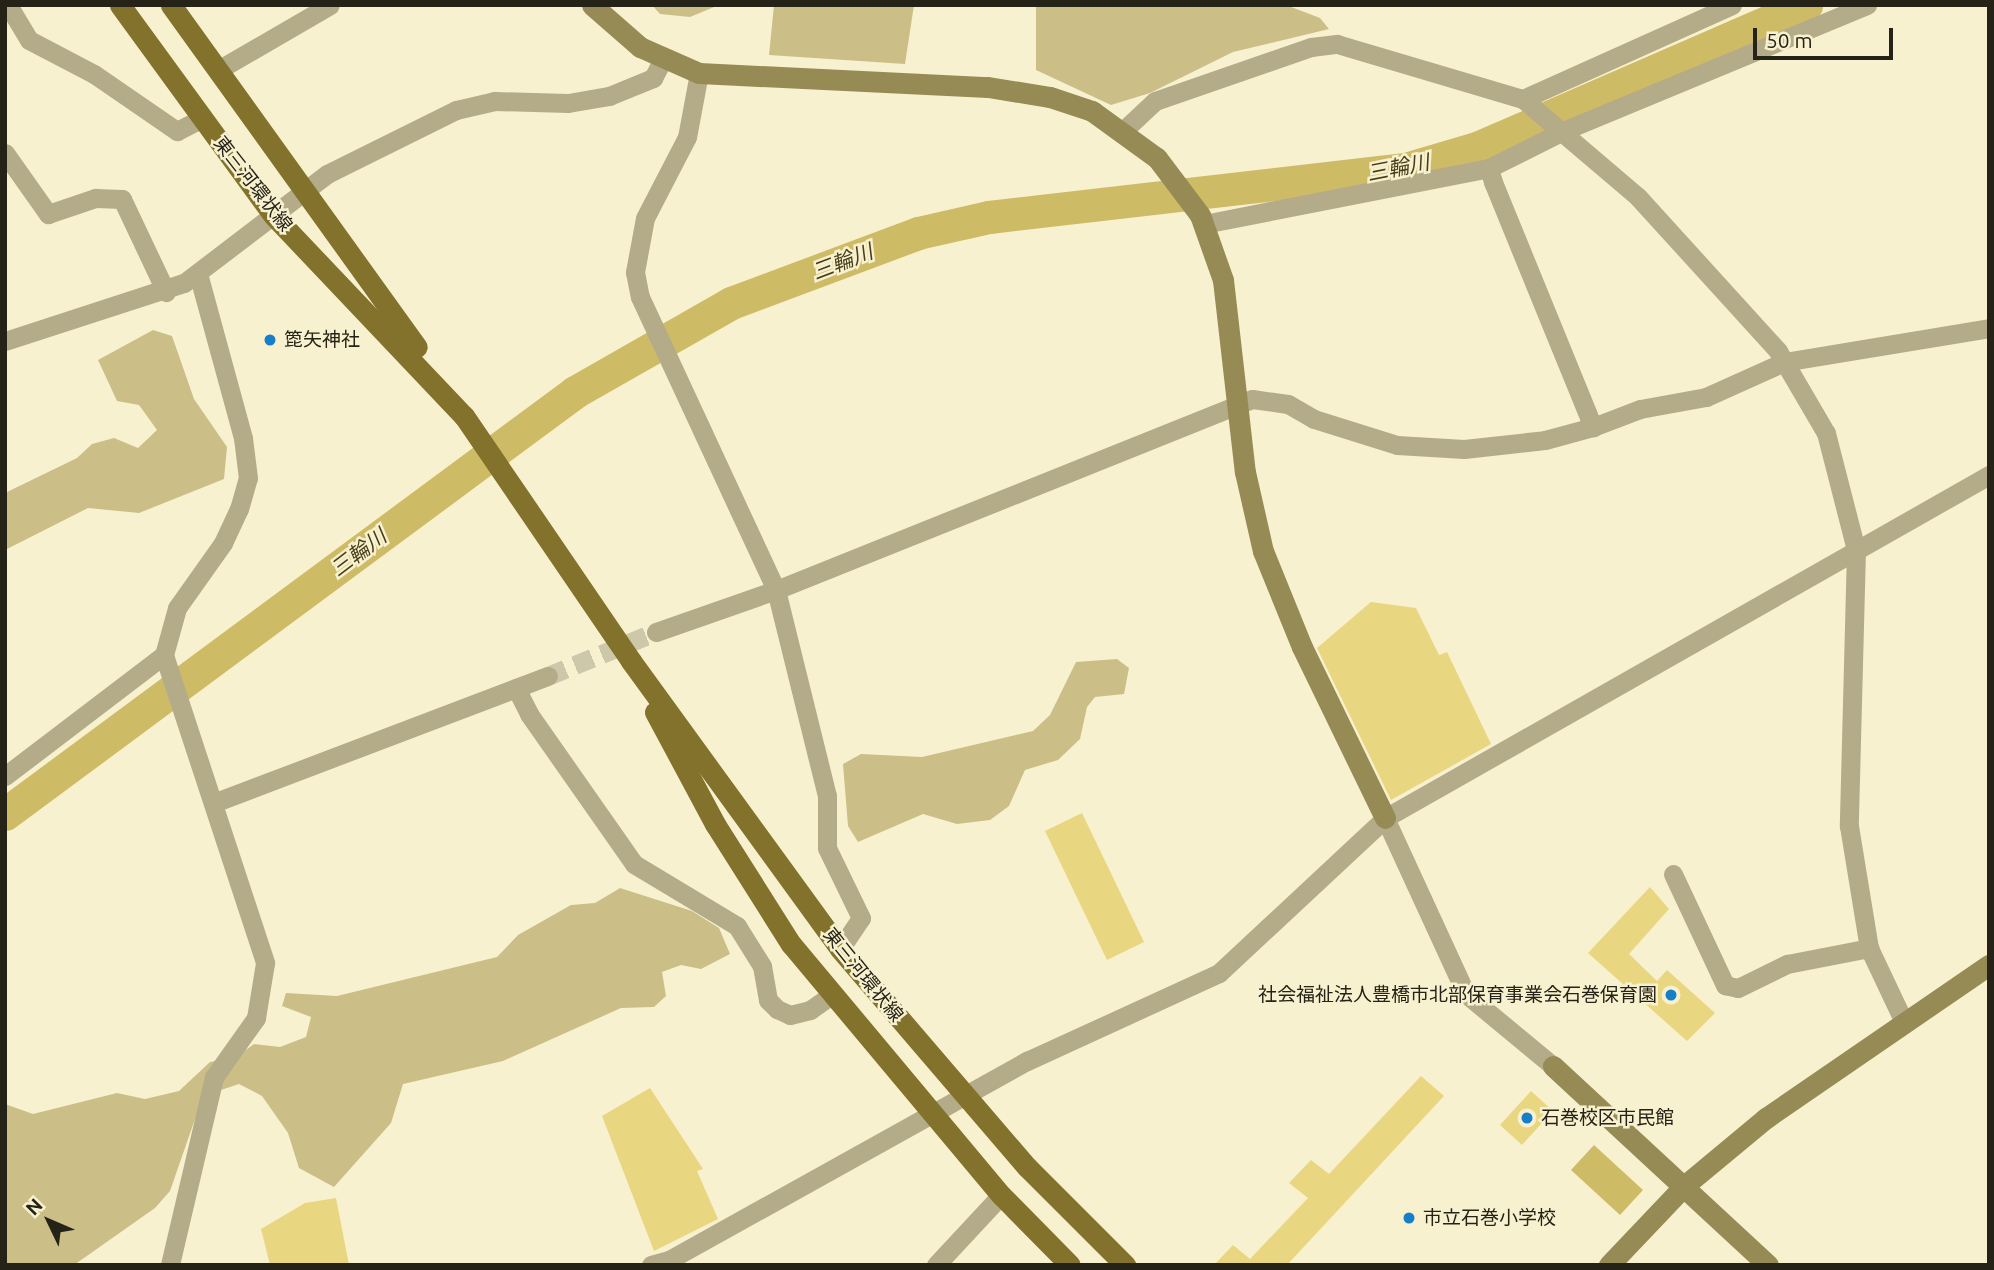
<!DOCTYPE html>
<html>
<head>
<meta charset="utf-8">
<style>
	body { margin:0 }
	#map { position:relative; width:1994px; height:1270px; overflow:hidden; background:#f8f1d0; font-family:Ubuntu,"Noto Sans JP",sans-serif }
	div>[style] { position:absolute }
	[style*='--x'] { left:calc(var(--x)*1px); top:calc(var(--y)*1px); width:calc(var(--w)*1px); rotate:calc(var(--a)*1deg) }
	.green>* { inset:0; background:#cbbf87 }
	.water>* { inset:0; background:#cebb65 }
	.river>* { height:33px; margin:-16.5px; padding:0 16.5px; transform-origin:16.5px; border-radius:16.5px; background:#cebb65 }
	.building>* { inset:0; background:#e9d680 }
	.street-tunnel>* { height:19px; margin-top:-9.5px; transform-origin:0; background:repeating-linear-gradient(90deg,#cec8ab 0 19px,transparent 0 29px) }
	.street>* { height:19px; margin:-9.5px; padding:0 9.5px; transform-origin:9.5px; border-radius:9.5px; background:#b4ac89 }
	.secondary>* { height:21px; margin:-10.5px; padding:0 10.5px; transform-origin:10.5px; border-radius:10.5px; background:#978b55 }
	.primary>* { height:21px; margin:-10.5px; padding:0 10.5px; transform-origin:10.5px; border-radius:10.5px; background:#82722b }
	.dots>* { width:19px; height:19px; translate:-50% -50%; box-sizing:border-box; border:4px solid #f8f1d0; border-radius:50% }
	span { translate:-50% -50%; white-space:nowrap; text-align:center; line-height:1.15; -webkit-text-stroke:5px #f8f1d0; paint-order:stroke }
	.street-label { font-size:19px; color:#252317 }
	.poi-label { font-size:19px; color:#252317 }
	.left { translate:0 -50%; text-align:left }
	.right { translate:-100% -50%; text-align:right }
	.water-label { font-size:21px; color:#463e18; font-style:italic }
	.frame { position:absolute; inset:0; border:7px solid #252317; pointer-events:none }
	.north { position:absolute; left:14px; top:1186px; width:70px; height:70px; -webkit-text-stroke:5px #f8f1d0; paint-order:stroke; rotate:314deg; font-size:19px; font-weight:700; line-height:28px; text-align:center; color:#252317 }
	.north::after { content:''; display:block; margin:auto; width:24px; height:32px; background:#252317; clip-path:polygon(50% 0,100% 100%,50% 72%,0 100%) }
	.scale { position:absolute; left:1753px; top:28px; width:140px; height:32px; box-sizing:border-box; border:4px solid #252317; border-top:0; padding-left:9px; font-size:21px; line-height:24px; white-space:nowrap; color:#252317; -webkit-text-stroke:5px #f8f1d0; paint-order:stroke }
</style>
</head>
<body>
<div id="map">
	<div class="green">
		<i style="clip-path:polygon(652px 5px,719px 5px,690px 17px,660px 14px)"></i>
		<i style="clip-path:polygon(774px 5px,914px 5px,905px 64px,769px 55px)"></i>
		<i style="clip-path:polygon(1036px 5px,1286px 5px,1320px 18px,1329px 29px,1233px 52px,1150px 93px,1111px 105px,1036px 70px)"></i>
		<i style="clip-path:polygon(153px 330px,172px 336px,194px 399px,227px 447px,224px 479px,139px 513px,88px 508px,5px 550px,5px 493px,77px 458px,92px 444px,114px 438px,138px 448px,157px 430px,139px 405px,117px 401px,98px 360px)"></i>
		<i style="clip-path:polygon(1117px 659px,1129px 668px,1124px 694px,1095px 697px,1087px 707px,1080px 739px,1058px 760px,1025px 770px,1009px 806px,990px 820px,957px 824px,923px 814px,858px 842px,848px 826px,843px 764px,861px 754px,922px 757px,1033px 731px,1050px 715px,1076px 662px)"></i>
		<i style="clip-path:polygon(620px 888px,692px 911px,719px 928px,730px 954px,701px 969px,681px 965px,662px 972px,666px 996px,654px 1007px,621px 1008px,503px 1061px,403px 1084px,391px 1123px,334px 1187px,299px 1168px,288px 1133px,262px 1096px,239px 1084px,203px 1096px,170px 1191px,155px 1208px,74px 1265px,5px 1265px,5px 1104px,33px 1114px,117px 1093px,145px 1099px,179px 1091px,210px 1062px,236px 1057px,254px 1044px,280px 1047px,306px 1037px,311px 1017px,282px 1006px,286px 993px,337px 996px,497px 957px,518px 935px,571px 905px,595px 903px)"></i>
	</div>
	<div class="water">
		<i style="clip-path:polygon(1594px 1145px,1643px 1190px,1620px 1215px,1571px 1170px)"></i>
	</div>
	<div class="river">
		<i style="--x:5;--y:814;--w:709;--a:-36.51"></i>
		<i style="--x:575;--y:392;--w:180;--a:-29.7"></i>
		<i style="--x:731;--y:303;--w:200;--a:-20.5"></i>
		<i style="--x:918;--y:233;--w:73;--a:-12.7"></i>
		<i style="--x:989;--y:217;--w:419;--a:-6.6"></i>
		<i style="--x:1405;--y:169;--w:75;--a:-16.3"></i>
		<i style="--x:1477;--y:148;--w:359;--a:-23.5"></i>
	</div>
	<div class="building">
		<i style="clip-path:polygon(1371px 602px,1416px 608px,1439px 655px,1447px 652px,1491px 744px,1391px 800px,1317px 648px)"></i>
		<i style="clip-path:polygon(1082px 813px,1144px 942px,1107px 960px,1045px 831px)"></i>
		<i style="clip-path:polygon(1650px 887px,1669px 909px,1629px 954px,1657px 981px,1667px 970px,1715px 1013px,1687px 1041px,1588px 953px)"></i>
		<i style="clip-path:polygon(1421px 1076px,1444px 1096px,1287px 1265px,1214px 1265px,1233px 1245px,1250px 1259px,1308px 1198px,1289px 1183px,1311px 1160px,1329px 1174px)"></i>
		<i style="clip-path:polygon(650px 1088px,703px 1169px,697px 1171px,718px 1219px,654px 1251px,602px 1116px)"></i>
		<i style="clip-path:polygon(1531px 1091px,1553px 1111px,1522px 1145px,1500px 1125px)"></i>
		<i style="clip-path:polygon(336px 1198px,349px 1265px,270px 1265px,261px 1229px,305px 1203px)"></i>
	</div>
	<div class="street-tunnel">
		<i style="--x:548;--y:676;--w:117;--a:-22.2"></i>
	</div>
	<div class="street">
		<i style="--x:8;--y:5;--w:41;--a:59"></i>
		<i style="--x:29;--y:40;--w:73;--a:27.6"></i>
		<i style="--x:94;--y:74;--w:101;--a:34.5"></i>
		<i style="--x:177;--y:131;--w:29;--a:-27"></i>
		<i style="--x:1867;--y:5;--w:331;--a:157.5"></i>
		<i style="--x:1561;--y:132;--w:80;--a:153.4"></i>
		<i style="--x:1489;--y:168;--w:15;--a:74"></i>
		<i style="--x:1493;--y:182;--w:265;--a:67.8"></i>
		<i style="--x:1593;--y:427;--w:50;--a:-21"></i>
		<i style="--x:1640;--y:409;--w:67;--a:-10.3"></i>
		<i style="--x:1706;--y:397;--w:85;--a:-24.2"></i>
		<i style="--x:1784;--y:362;--w:208;--a:-9.4"></i>
		<i style="--x:218;--y:70;--w:129;--a:-30.1"></i>
		<i style="--x:699;--y:73;--w:65;--a:100.6"></i>
		<i style="--x:687;--y:137;--w:91;--a:117.4"></i>
		<i style="--x:645;--y:218;--w:55;--a:100.5"></i>
		<i style="--x:635;--y:272;--w:25;--a:79"></i>
		<i style="--x:640;--y:297;--w:323;--a:65.1"></i>
		<i style="--x:776;--y:590;--w:212;--a:76.1"></i>
		<i style="--x:827;--y:796;--w:52;--a:90"></i>
		<i style="--x:827;--y:848;--w:78;--a:64.1"></i>
		<i style="--x:861;--y:918;--w:37;--a:124"></i>
		<i style="--x:1523;--y:99;--w:151;--a:40.4"></i>
		<i style="--x:1638;--y:197;--w:208;--a:47.7"></i>
		<i style="--x:1778;--y:351;--w:95;--a:59.7"></i>
		<i style="--x:1826;--y:433;--w:121;--a:75.6"></i>
		<i style="--x:1856;--y:550;--w:276;--a:91.5"></i>
		<i style="--x:1849;--y:826;--w:124;--a:80.7"></i>
		<i style="--x:1869;--y:948;--w:82;--a:64.7"></i>
		<i style="--x:1124;--y:130;--w:42;--a:-43.1"></i>
		<i style="--x:1155;--y:101;--w:165;--a:-19.1"></i>
		<i style="--x:1311;--y:47;--w:26;--a:-7"></i>
		<i style="--x:1337;--y:44;--w:194;--a:16.5"></i>
		<i style="--x:1523;--y:99;--w:229;--a:-24.2"></i>
		<i style="--x:5;--y:153;--w:75;--a:54.8"></i>
		<i style="--x:48;--y:214;--w:50;--a:-18.8"></i>
		<i style="--x:95;--y:198;--w:27;--a:2"></i>
		<i style="--x:122;--y:199;--w:103;--a:64.7"></i>
		<i style="--x:1204;--y:224;--w:290;--a:-11.1"></i>
		<i style="--x:5;--y:341;--w:188;--a:-18"></i>
		<i style="--x:184;--y:283;--w:180;--a:-37.3"></i>
		<i style="--x:327;--y:174;--w:144;--a:-26.4"></i>
		<i style="--x:456;--y:110;--w:39;--a:-13"></i>
		<i style="--x:494;--y:101;--w:74;--a:1.5"></i>
		<i style="--x:568;--y:103;--w:42;--a:-9.7"></i>
		<i style="--x:609;--y:96;--w:48;--a:-22.2"></i>
		<i style="--x:653;--y:78;--w:19;--a:-62"></i>
		<i style="--x:656;--y:632;--w:127;--a:-19.3"></i>
		<i style="--x:776;--y:590;--w:513;--a:-21.86"></i>
		<i style="--x:1252;--y:399;--w:36;--a:8"></i>
		<i style="--x:1288;--y:404;--w:30;--a:30"></i>
		<i style="--x:1314;--y:419;--w:87;--a:17.4"></i>
		<i style="--x:1397;--y:445;--w:67;--a:3.4"></i>
		<i style="--x:1464;--y:449;--w:81;--a:-6.3"></i>
		<i style="--x:1545;--y:440;--w:50;--a:-15.2"></i>
		<i style="--x:164;--y:655;--w:324;--a:71.8"></i>
		<i style="--x:265;--y:963;--w:56;--a:99.3"></i>
		<i style="--x:256;--y:1018;--w:72;--a:125.4"></i>
		<i style="--x:214;--y:1077;--w:193;--a:103.2"></i>
		<i style="--x:516;--y:688;--w:29;--a:63"></i>
		<i style="--x:529;--y:714;--w:183;--a:55"></i>
		<i style="--x:634;--y:864;--w:120;--a:31"></i>
		<i style="--x:737;--y:926;--w:47;--a:58"></i>
		<i style="--x:762;--y:966;--w:35;--a:80"></i>
		<i style="--x:768;--y:1000;--w:13;--a:45"></i>
		<i style="--x:777;--y:1009;--w:14;--a:25"></i>
		<i style="--x:790;--y:1015;--w:21;--a:-14"></i>
		<i style="--x:810;--y:1010;--w:24;--a:-35"></i>
		<i style="--x:5;--y:776;--w:200;--a:-37.3"></i>
		<i style="--x:164;--y:655;--w:49;--a:-74.5"></i>
		<i style="--x:177;--y:608;--w:80;--a:-54.7"></i>
		<i style="--x:223;--y:543;--w:38;--a:-65"></i>
		<i style="--x:239;--y:509;--w:32;--a:-74"></i>
		<i style="--x:248;--y:478;--w:40;--a:-97.1"></i>
		<i style="--x:243;--y:438;--w:171;--a:-105.3"></i>
		<i style="--x:216;--y:802;--w:355;--a:-20.8"></i>
		<i style="--x:1385;--y:818;--w:194;--a:65.3"></i>
		<i style="--x:1466;--y:994;--w:113;--a:39.6"></i>
		<i style="--x:1673;--y:874;--w:123;--a:64.9"></i>
		<i style="--x:1725;--y:985;--w:13;--a:13"></i>
		<i style="--x:1738;--y:988;--w:55;--a:-26.1"></i>
		<i style="--x:1787;--y:964;--w:84;--a:-11"></i>
		<i style="--x:651;--y:1265;--w:19;--a:-16"></i>
		<i style="--x:669;--y:1260;--w:410;--a:-29.1"></i>
		<i style="--x:1027;--y:1061;--w:211;--a:-24.6"></i>
		<i style="--x:1219;--y:973;--w:227;--a:-43"></i>
		<i style="--x:1385;--y:818;--w:695;--a:-29.59"></i>
		<i style="--x:936;--y:1265;--w:96;--a:-47.1"></i>
	</div>
	<div class="secondary">
		<i style="--x:592;--y:5;--w:64;--a:41.2"></i>
		<i style="--x:640;--y:47;--w:64;--a:23.8"></i>
		<i style="--x:699;--y:73;--w:289;--a:2.8"></i>
		<i style="--x:988;--y:87;--w:63;--a:9.2"></i>
		<i style="--x:1050;--y:97;--w:44;--a:18.4"></i>
		<i style="--x:1092;--y:111;--w:80;--a:35.9"></i>
		<i style="--x:1157;--y:158;--w:71;--a:53"></i>
		<i style="--x:1200;--y:215;--w:69;--a:70.5"></i>
		<i style="--x:1223;--y:280;--w:193;--a:83.5"></i>
		<i style="--x:1245;--y:472;--w:81;--a:77.2"></i>
		<i style="--x:1263;--y:551;--w:104;--a:67.9"></i>
		<i style="--x:1302;--y:647;--w:190;--a:64.1"></i>
		<i style="--x:1553;--y:1066;--w:293;--a:42.8"></i>
		<i style="--x:1609;--y:1265;--w:109;--a:-46.5"></i>
		<i style="--x:1684;--y:1186;--w:107;--a:-39.7"></i>
		<i style="--x:1766;--y:1118;--w:270;--a:-34.5"></i>
	</div>
	<div class="primary">
		<i style="--x:120;--y:5;--w:261;--a:53.9"></i>
		<i style="--x:274;--y:216;--w:276;--a:46.5"></i>
		<i style="--x:464;--y:416;--w:297;--a:55.7"></i>
		<i style="--x:631;--y:661;--w:356;--a:54"></i>
		<i style="--x:840;--y:949;--w:287;--a:49.4"></i>
		<i style="--x:1027;--y:1167;--w:139;--a:45"></i>
		<i style="--x:171;--y:5;--w:421;--a:54.3"></i>
		<i style="--x:655;--y:712;--w:127;--a:61.8"></i>
		<i style="--x:715;--y:824;--w:142;--a:57.7"></i>
		<i style="--x:791;--y:944;--w:327;--a:50.1"></i>
		<i style="--x:1001;--y:1195;--w:98;--a:45.4"></i>
	</div>
	<div class="dots">
		<i style="left:270px;top:340px;background:#177ec9"></i>
		<i style="left:1671px;top:995px;background:#177ec9"></i>
		<i style="left:1527px;top:1118px;background:#177ec9"></i>
		<i style="left:1409px;top:1218px;background:#177ec9"></i>
	</div>
	<div class="street-label">
		<span style="left:253px;top:184px;rotate:52deg">東三河環状線</span>
		<span style="left:863px;top:975px;rotate:51deg">東三河環状線</span>
	</div>
	<div class="poi-label">
		<span class="left" style="left:284px;top:340px">箆矢神社</span>
		<span class="right" style="left:1657px;top:995px">社会福祉法人豊橋市北部保育事業会石巻保育園</span>
		<span class="left" style="left:1541px;top:1118px">石巻校区市民館</span>
		<span class="left" style="left:1423px;top:1218px">市立石巻小学校</span>
	</div>
	<div class="water-label">
		<span style="left:1398px;top:167px;rotate:-11deg">三輪川</span>
		<span style="left:842px;top:261px;rotate:-21deg">三輪川</span>
		<span style="left:358px;top:552px;rotate:-37deg">三輪川</span>
	</div>
	<div class="frame"></div>
	<div class="north">N</div>
	<div class="scale">50 m</div>
</div>
</body>
</html>
